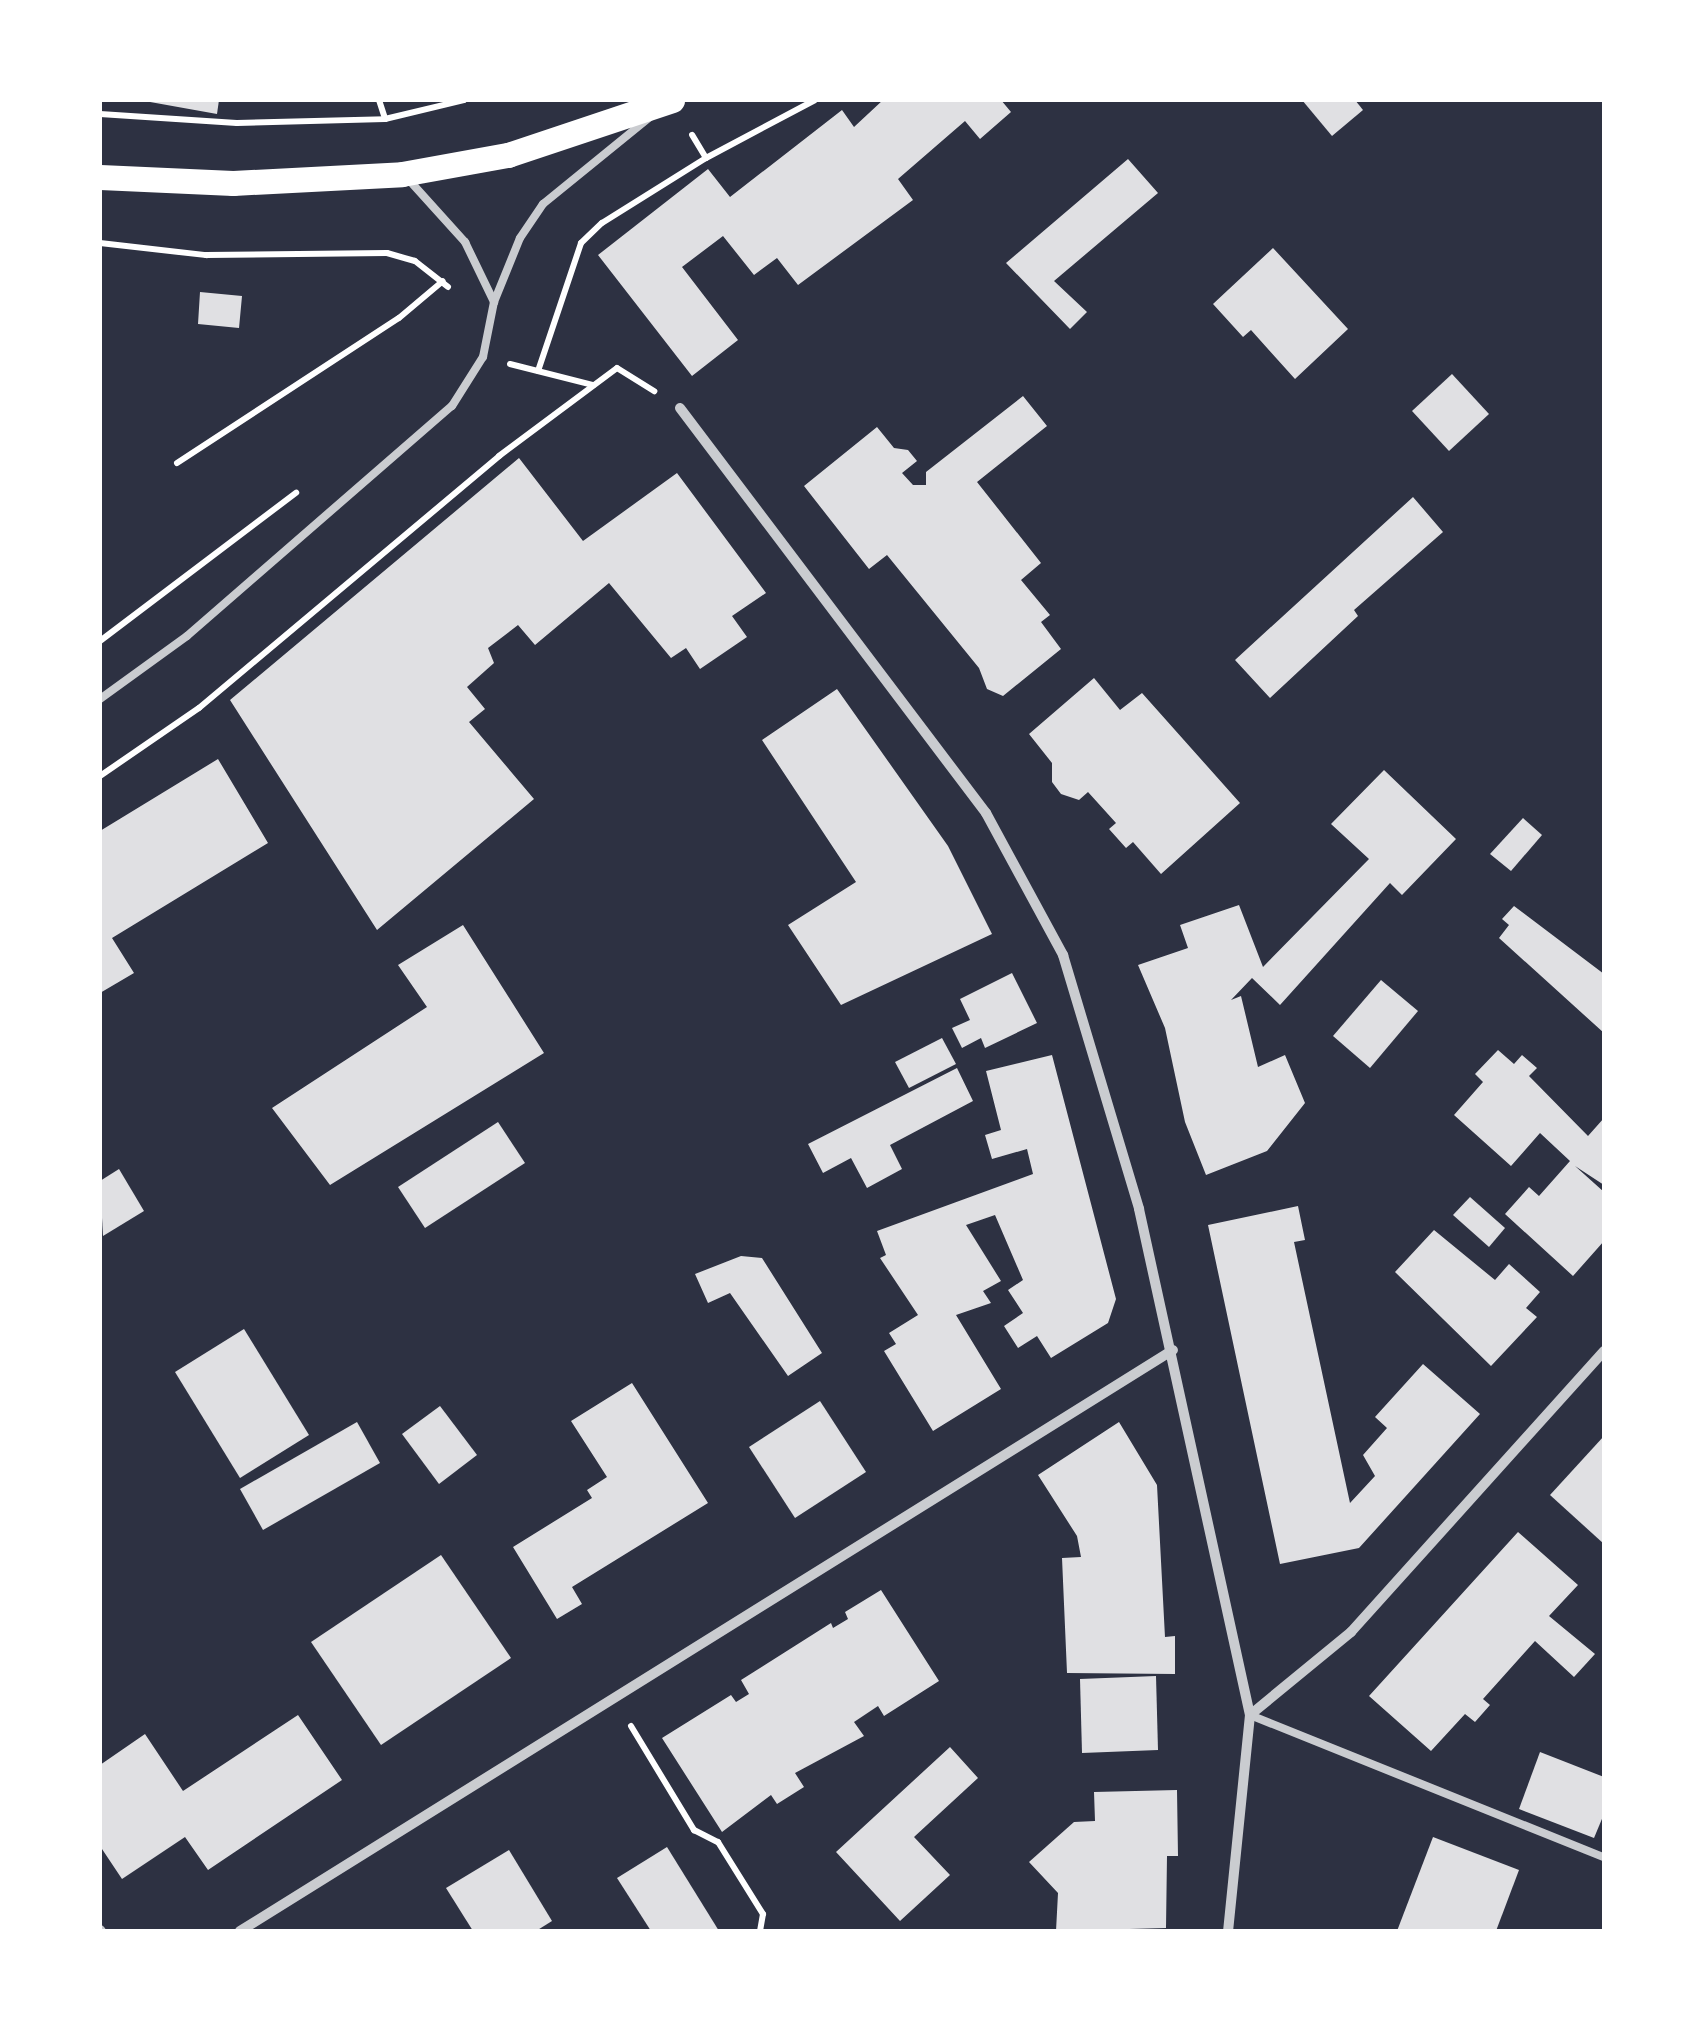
<!DOCTYPE html>
<html>
<head>
<meta charset="utf-8">
<style>
	body { margin:0 }
	#map { position:relative; width:1704px; height:2031px; overflow:hidden; background:#2d3142; font-family:Poppins,sans-serif }
	div>[style] { position:absolute }
	[style*='--x'] { left:calc(var(--x)*1px); top:calc(var(--y)*1px); width:calc(var(--w)*1px); rotate:calc(var(--a)*1deg) }
	.building>* { inset:0; background:#e0e0e3 }
	.path>* { height:6px; margin:-3px; padding:0 3px; transform-origin:3px; border-radius:3px; background:#fff }
	.service>* { height:8px; margin:-4px; padding:0 4px; transform-origin:4px; border-radius:4px; background:#caccd0 }
	.minor>* { height:10px; margin:-5px; padding:0 5px; transform-origin:5px; border-radius:5px; background:#caccd0 }
	.primary>* { height:25px; margin:-12.5px; padding:0 12.5px; transform-origin:12.5px; border-radius:12.5px; background:#fff }
	span { translate:-50% -50%; white-space:nowrap; text-align:center; line-height:1.15; -webkit-text-stroke:10px #fff; paint-order:stroke }
	.frame { position:absolute; inset:0; border:102px solid #fff; pointer-events:none }
</style>
</head>
<body>
<div id="map">
	<div class="building">
		<i style="clip-path:polygon(139px 100px,219px 100px,217px 114px)"></i>
		<i style="clip-path:polygon(883px 100px,1001px 100px,1011px 112px,980px 139px,965px 121px,898px 179px,913px 200px,798px 285px,777px 258px,754px 275px,723px 236px,682px 267px,738px 340px,692px 376px,598px 255px,708px 169px,730px 197px,842px 110px,854px 127px)"></i>
		<i style="clip-path:polygon(1302px 100px,1355px 100px,1363px 110px,1332px 136px)"></i>
		<i style="clip-path:polygon(1128px 159px,1158px 193px,1054px 281px,1087px 312px,1070px 329px,1006px 263px)"></i>
		<i style="clip-path:polygon(1273px 248px,1348px 329px,1295px 379px,1251px 330px,1243px 337px,1213px 304px)"></i>
		<i style="clip-path:polygon(200px 292px,242px 296px,239px 328px,198px 324px)"></i>
		<i style="clip-path:polygon(1452px 374px,1489px 414px,1449px 451px,1412px 411px)"></i>
		<i style="clip-path:polygon(1023px 396px,1047px 426px,977px 482px,1041px 563px,1021px 580px,1050px 615px,1041px 622px,1061px 649px,1003px 696px,987px 689px,979px 668px,887px 555px,869px 569px,804px 486px,877px 427px,894px 448px,908px 450px,917px 461px,902px 473px,913px 485px,926px 485px,926px 472px)"></i>
		<i style="clip-path:polygon(519px 458px,583px 541px,677px 473px,766px 593px,732px 616px,747px 637px,700px 669px,686px 648px,671px 658px,609px 583px,535px 645px,518px 625px,488px 648px,494px 663px,467px 687px,485px 709px,469px 722px,534px 799px,377px 930px,230px 700px)"></i>
		<i style="clip-path:polygon(1413px 497px,1443px 532px,1354px 610px,1358px 616px,1270px 698px,1235px 660px)"></i>
		<i style="clip-path:polygon(1094px 678px,1120px 710px,1142px 693px,1240px 803px,1161px 874px,1133px 842px,1126px 848px,1109px 829px,1116px 823px,1088px 792px,1079px 800px,1061px 794px,1052px 782px,1052px 763px,1029px 734px)"></i>
		<i style="clip-path:polygon(837px 689px,948px 846px,992px 934px,841px 1005px,788px 925px,856px 882px,762px 740px)"></i>
		<i style="clip-path:polygon(218px 759px,268px 843px,112px 938px,134px 973px,100px 993px,100px 831px)"></i>
		<i style="clip-path:polygon(1384px 770px,1456px 839px,1402px 895px,1390px 883px,1280px 1005px,1252px 978px,1231px 1000px,1241px 996px,1258px 1067px,1285px 1055px,1305px 1103px,1267px 1151px,1206px 1175px,1185px 1122px,1165px 1028px,1138px 965px,1188px 948px,1180px 925px,1239px 905px,1263px 967px,1369px 859px,1331px 824px)"></i>
		<i style="clip-path:polygon(1523px 818px,1542px 835px,1511px 871px,1490px 854px)"></i>
		<i style="clip-path:polygon(1514px 906px,1604px 974px,1604px 1033px,1499px 938px,1509px 925px,1502px 919px)"></i>
		<i style="clip-path:polygon(463px 925px,544px 1053px,330px 1185px,272px 1108px,427px 1007px,398px 965px)"></i>
		<i style="clip-path:polygon(1012px 973px,1037px 1023px,985px 1048px,981px 1038px,962px 1048px,952px 1028px,970px 1020px,960px 999px)"></i>
		<i style="clip-path:polygon(1381px 980px,1418px 1011px,1370px 1068px,1333px 1036px)"></i>
		<i style="clip-path:polygon(942px 1038px,956px 1064px,909px 1088px,895px 1062px)"></i>
		<i style="clip-path:polygon(1498px 1050px,1514px 1064px,1522px 1055px,1537px 1068px,1529px 1076px,1588px 1136px,1604px 1118px,1604px 1185px,1575px 1166px,1604px 1192px,1604px 1241px,1573px 1276px,1505px 1214px,1529px 1187px,1539px 1196px,1570px 1161px,1540px 1133px,1511px 1166px,1454px 1115px,1483px 1082px,1475px 1074px)"></i>
		<i style="clip-path:polygon(1052px 1055px,1116px 1299px,1108px 1323px,1051px 1358px,1037px 1336px,1018px 1348px,1004px 1326px,1023px 1313px,1008px 1290px,1023px 1280px,995px 1215px,966px 1225px,1001px 1281px,983px 1291px,991px 1303px,956px 1315px,1001px 1389px,933px 1431px,884px 1351px,896px 1344px,889px 1333px,918px 1315px,880px 1258px,886px 1255px,877px 1231px,1033px 1174px,1027px 1149px,992px 1159px,985px 1135px,1001px 1130px,986px 1071px)"></i>
		<i style="clip-path:polygon(957px 1068px,973px 1101px,890px 1145px,902px 1169px,867px 1188px,851px 1158px,823px 1173px,808px 1144px)"></i>
		<i style="clip-path:polygon(498px 1122px,525px 1163px,425px 1228px,398px 1187px)"></i>
		<i style="clip-path:polygon(119px 1169px,144px 1211px,103px 1236px,100px 1181px)"></i>
		<i style="clip-path:polygon(1470px 1197px,1505px 1228px,1489px 1247px,1453px 1215px)"></i>
		<i style="clip-path:polygon(1298px 1206px,1305px 1240px,1294px 1242px,1350px 1503px,1375px 1476px,1363px 1455px,1387px 1428px,1375px 1417px,1423px 1364px,1480px 1414px,1359px 1548px,1280px 1564px,1208px 1225px)"></i>
		<i style="clip-path:polygon(1434px 1230px,1495px 1280px,1509px 1264px,1540px 1292px,1526px 1308px,1537px 1317px,1491px 1366px,1395px 1272px)"></i>
		<i style="clip-path:polygon(741px 1256px,762px 1258px,822px 1353px,788px 1376px,730px 1293px,708px 1303px,695px 1274px)"></i>
		<i style="clip-path:polygon(244px 1329px,309px 1435px,240px 1478px,175px 1372px)"></i>
		<i style="clip-path:polygon(632px 1383px,708px 1503px,572px 1587px,582px 1604px,557px 1619px,513px 1547px,592px 1498px,587px 1490px,607px 1477px,571px 1421px)"></i>
		<i style="clip-path:polygon(820px 1401px,866px 1472px,795px 1518px,749px 1447px)"></i>
		<i style="clip-path:polygon(440px 1406px,477px 1455px,439px 1484px,402px 1434px)"></i>
		<i style="clip-path:polygon(357px 1422px,380px 1463px,263px 1530px,240px 1489px)"></i>
		<i style="clip-path:polygon(1119px 1422px,1157px 1485px,1165px 1637px,1175px 1636px,1175px 1674px,1067px 1673px,1062px 1558px,1081px 1557px,1077px 1536px,1038px 1475px)"></i>
		<i style="clip-path:polygon(1604px 1436px,1604px 1544px,1550px 1495px)"></i>
		<i style="clip-path:polygon(1518px 1532px,1578px 1585px,1549px 1616px,1595px 1654px,1574px 1677px,1535px 1641px,1483px 1699px,1490px 1705px,1475px 1722px,1465px 1714px,1431px 1751px,1369px 1696px)"></i>
		<i style="clip-path:polygon(441px 1555px,511px 1658px,381px 1745px,311px 1642px)"></i>
		<i style="clip-path:polygon(881px 1590px,939px 1681px,884px 1716px,878px 1706px,854px 1722px,864px 1736px,795px 1773px,804px 1787px,777px 1804px,771px 1795px,722px 1832px,662px 1738px,731px 1695px,736px 1702px,749px 1694px,741px 1680px,831px 1623px,833px 1628px,848px 1619px,845px 1612px)"></i>
		<i style="clip-path:polygon(1156px 1676px,1158px 1750px,1082px 1753px,1080px 1679px)"></i>
		<i style="clip-path:polygon(298px 1715px,342px 1780px,208px 1870px,185px 1837px,122px 1879px,100px 1846px,100px 1765px,145px 1734px,183px 1791px)"></i>
		<i style="clip-path:polygon(950px 1747px,978px 1778px,914px 1837px,950px 1875px,900px 1921px,836px 1852px)"></i>
		<i style="clip-path:polygon(1540px 1752px,1604px 1777px,1604px 1814px,1594px 1838px,1519px 1809px)"></i>
		<i style="clip-path:polygon(1177px 1790px,1178px 1856px,1167px 1856px,1166px 1928px,1056px 1931px,1058px 1893px,1029px 1862px,1074px 1822px,1095px 1821px,1094px 1792px)"></i>
		<i style="clip-path:polygon(1433px 1837px,1519px 1870px,1496px 1931px,1397px 1931px)"></i>
		<i style="clip-path:polygon(667px 1847px,719px 1931px,651px 1931px,617px 1878px)"></i>
		<i style="clip-path:polygon(509px 1850px,552px 1921px,536px 1931px,473px 1931px,446px 1888px)"></i>
	</div>
	<div class="path">
		<i style="--x:379;--y:100;--w:20;--a:72"></i>
		<i style="--x:100;--y:114;--w:137;--a:3.8"></i>
		<i style="--x:237;--y:123;--w:148;--a:-1.5"></i>
		<i style="--x:385;--y:119;--w:81;--a:-13.5"></i>
		<i style="--x:706;--y:158;--w:123;--a:-28"></i>
		<i style="--x:100;--y:243;--w:107;--a:6.5"></i>
		<i style="--x:206;--y:255;--w:181;--a:-0.6"></i>
		<i style="--x:387;--y:253;--w:29;--a:16"></i>
		<i style="--x:415;--y:261;--w:42;--a:38.2"></i>
		<i style="--x:510;--y:364;--w:86;--a:14.2"></i>
		<i style="--x:538;--y:371;--w:135;--a:-71.4"></i>
		<i style="--x:581;--y:243;--w:29;--a:-44"></i>
		<i style="--x:602;--y:223;--w:123;--a:-32"></i>
		<i style="--x:706;--y:158;--w:27;--a:-121"></i>
		<i style="--x:177;--y:463;--w:265;--a:-33.2"></i>
		<i style="--x:399;--y:318;--w:57;--a:-40.1"></i>
		<i style="--x:100;--y:641;--w:246;--a:-37.1"></i>
		<i style="--x:100;--y:776;--w:120;--a:-34.5"></i>
		<i style="--x:199;--y:708;--w:392;--a:-40"></i>
		<i style="--x:499;--y:456;--w:147;--a:-36.7"></i>
		<i style="--x:617;--y:368;--w:44;--a:31.9"></i>
		<i style="--x:631;--y:1726;--w:122;--a:58.8"></i>
		<i style="--x:694;--y:1830;--w:27;--a:27"></i>
		<i style="--x:718;--y:1842;--w:85;--a:58"></i>
		<i style="--x:763;--y:1914;--w:17;--a:100"></i>
	</div>
	<div class="service">
		<i style="--x:409;--y:180;--w:84;--a:47.9"></i>
		<i style="--x:465;--y:242;--w:67;--a:64.2"></i>
		<i style="--x:100;--y:699;--w:107;--a:-35.9"></i>
		<i style="--x:187;--y:636;--w:351;--a:-41"></i>
		<i style="--x:452;--y:406;--w:58;--a:-57.7"></i>
		<i style="--x:483;--y:357;--w:56;--a:-78.7"></i>
		<i style="--x:494;--y:302;--w:69;--a:-67.9"></i>
		<i style="--x:520;--y:238;--w:41;--a:-55.9"></i>
		<i style="--x:543;--y:204;--w:138;--a:-39.1"></i>
		<i style="--x:1250;--y:1715;--w:381;--a:21.9"></i>
	</div>
	<div class="minor">
		<i style="--x:680;--y:408;--w:508;--a:52.93"></i>
		<i style="--x:986;--y:813;--w:162;--a:61.5"></i>
		<i style="--x:1063;--y:955;--w:265;--a:73.3"></i>
		<i style="--x:1139;--y:1209;--w:518;--a:77.63"></i>
		<i style="--x:1250;--y:1715;--w:217;--a:95.8"></i>
		<i style="--x:1250;--y:1715;--w:131;--a:-39.4"></i>
		<i style="--x:1351;--y:1632;--w:378;--a:-48"></i>
		<i style="--x:100;--y:1930;--w:1;--a:45"></i>
		<i style="--x:240;--y:1931;--w:1099;--a:-31.91"></i>
	</div>
	<div class="primary">
		<i style="--x:100;--y:177;--w:133;--a:2.6"></i>
		<i style="--x:233;--y:183;--w:169;--a:-3"></i>
		<i style="--x:402;--y:174;--w:108;--a:-10.2"></i>
		<i style="--x:508;--y:155;--w:173;--a:-18.5"></i>
	</div>
	<div class="frame"></div>
</div>
</body>
</html>
